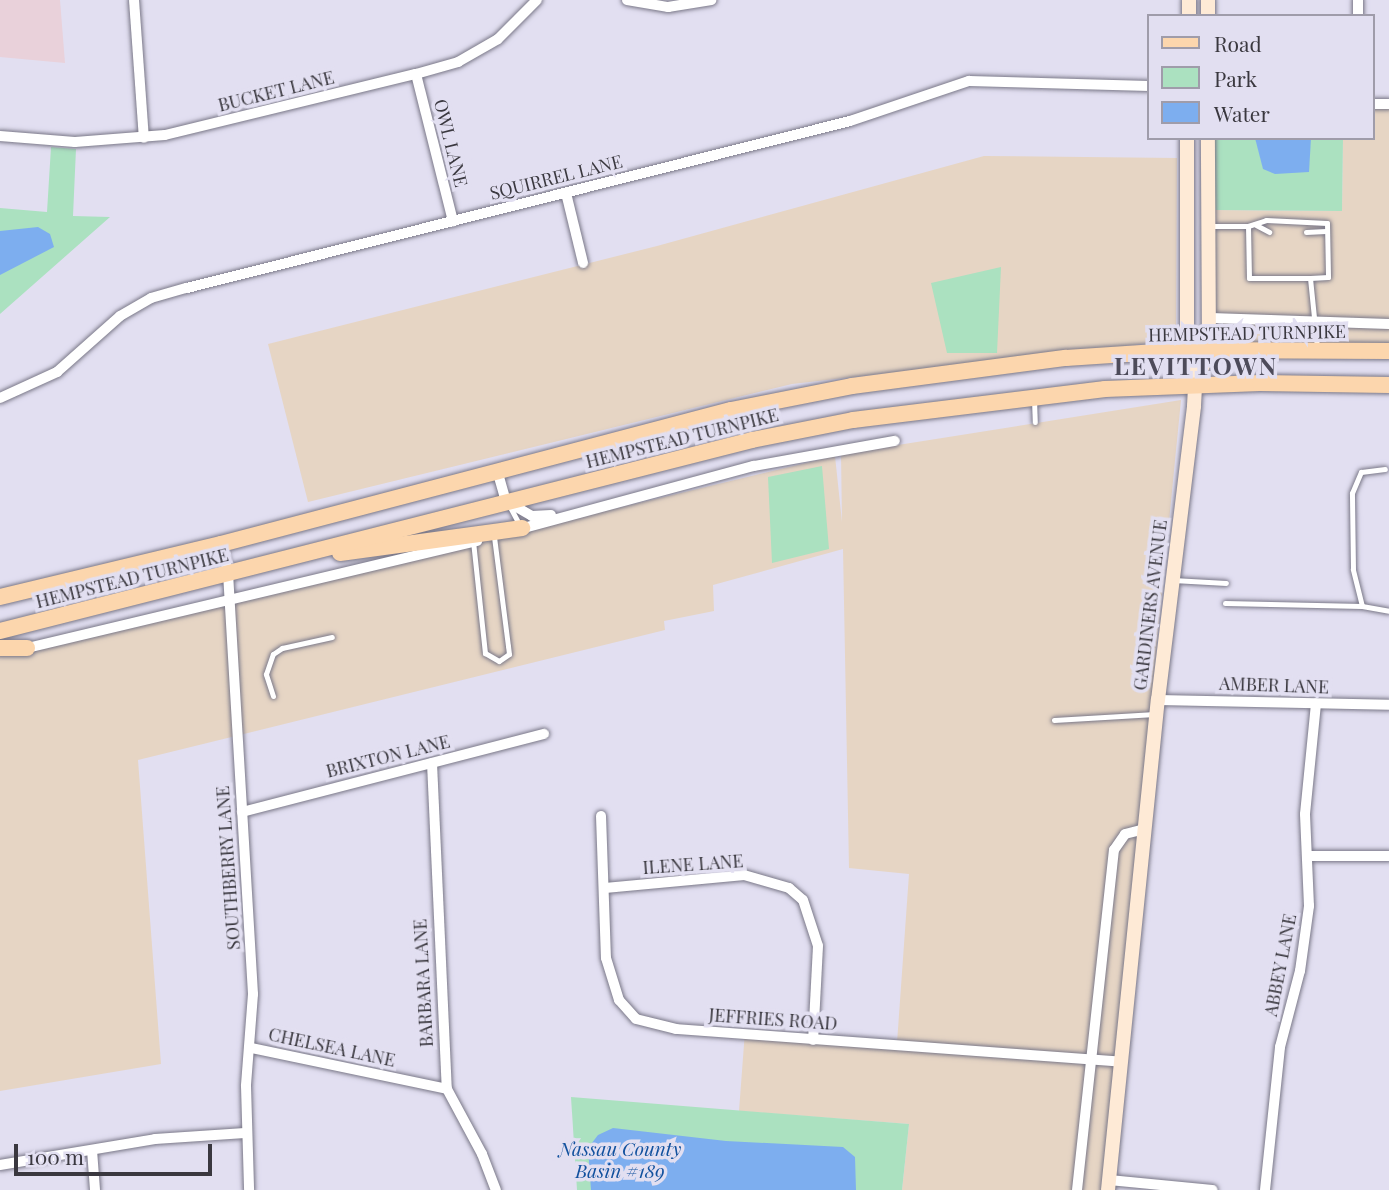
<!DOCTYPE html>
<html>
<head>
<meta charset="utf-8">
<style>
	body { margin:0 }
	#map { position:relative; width:1389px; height:1190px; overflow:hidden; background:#e2dff1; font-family:"Playfair Display",serif }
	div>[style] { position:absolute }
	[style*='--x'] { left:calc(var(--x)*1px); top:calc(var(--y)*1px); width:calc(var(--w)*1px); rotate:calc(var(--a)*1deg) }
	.commercial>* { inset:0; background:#e6d5c4 }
	.education>* { inset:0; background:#e9d1da }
	.green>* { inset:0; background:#abe1c0 }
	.water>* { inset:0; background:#7daeef }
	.roads { filter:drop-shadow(0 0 2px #7a7888) drop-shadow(0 0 2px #7a7888) }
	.service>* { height:5px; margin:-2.5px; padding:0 2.5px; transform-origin:2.5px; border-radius:2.5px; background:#fff }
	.minor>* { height:10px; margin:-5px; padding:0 5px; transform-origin:5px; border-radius:5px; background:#fff }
	.secondary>* { height:14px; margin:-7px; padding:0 7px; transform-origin:7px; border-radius:7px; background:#feead6 }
	.primary>* { height:16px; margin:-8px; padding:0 8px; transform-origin:8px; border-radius:8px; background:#fcd6ad }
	span { translate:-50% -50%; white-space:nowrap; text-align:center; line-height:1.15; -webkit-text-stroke:7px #e2dff1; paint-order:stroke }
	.street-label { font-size:18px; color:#3a383f }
	.water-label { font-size:19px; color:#12519e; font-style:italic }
	.district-label { font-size:24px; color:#4d4b5a; font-weight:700; letter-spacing:2px }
	.legend { position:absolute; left:1147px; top:14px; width:228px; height:126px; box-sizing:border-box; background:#e2dff1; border:2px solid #9f9caa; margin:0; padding:9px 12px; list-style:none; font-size:21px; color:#3a383f }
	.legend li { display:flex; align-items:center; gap:14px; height:35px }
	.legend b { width:35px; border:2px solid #9f9caa }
	.scale { position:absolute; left:14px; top:1144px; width:198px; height:32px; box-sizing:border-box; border:4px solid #3a383f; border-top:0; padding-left:9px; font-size:21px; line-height:24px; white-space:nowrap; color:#3a383f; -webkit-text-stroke:5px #e2dff1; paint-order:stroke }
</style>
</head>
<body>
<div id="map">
	<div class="commercial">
		<i style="clip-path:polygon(1373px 101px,1389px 101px,1389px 349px,1213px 347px,1214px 210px,1342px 211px,1343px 138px,1373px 138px)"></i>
		<i style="clip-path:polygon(984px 156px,1177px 158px,1176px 340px,792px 384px,308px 502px,268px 344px,657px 246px)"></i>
		<i style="clip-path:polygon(1181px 400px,1103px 1190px,902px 1190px,909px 1124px,739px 1111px,745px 1031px,897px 1043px,909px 874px,849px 868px,843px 549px,713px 585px,714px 611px,664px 621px,665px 630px,138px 760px,161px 1064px,0 1091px,0 656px,835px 456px,842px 522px,841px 454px)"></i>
	</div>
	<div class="education">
		<i style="clip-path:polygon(0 0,60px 0,65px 63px,0 57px)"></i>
	</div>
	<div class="green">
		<i style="clip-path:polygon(1214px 138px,1343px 138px,1342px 211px,1214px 210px)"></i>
		<i style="clip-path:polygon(51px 147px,76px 149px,73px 216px,110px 217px,0 314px,0 208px,47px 212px)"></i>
		<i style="clip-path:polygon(1001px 267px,997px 353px,947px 353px,931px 283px)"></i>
		<i style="clip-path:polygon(822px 466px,829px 549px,772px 563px,768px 477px)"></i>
		<i style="clip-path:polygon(571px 1097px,909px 1124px,902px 1190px,577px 1190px)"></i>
	</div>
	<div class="water">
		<i style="clip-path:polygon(1255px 138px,1311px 138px,1309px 172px,1275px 174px,1263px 169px)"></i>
		<i style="clip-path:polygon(38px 227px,50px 234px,54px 247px,0 275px,0 231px)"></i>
		<i style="clip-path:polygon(613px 1128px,726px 1141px,843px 1147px,855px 1157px,856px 1190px,591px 1190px,588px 1148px,598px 1135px)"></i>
	</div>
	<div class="roads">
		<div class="service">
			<i style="--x:1256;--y:225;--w:15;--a:28"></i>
			<i style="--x:1209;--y:226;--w:39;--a:0"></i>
			<i style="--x:1248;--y:226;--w:52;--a:88.9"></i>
			<i style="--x:1249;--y:278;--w:61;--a:0"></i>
			<i style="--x:1310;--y:278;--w:69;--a:84.2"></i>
			<i style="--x:1248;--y:226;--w:19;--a:-18"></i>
			<i style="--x:1266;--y:220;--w:61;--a:2.8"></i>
			<i style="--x:1327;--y:223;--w:54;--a:88.9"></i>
			<i style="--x:1328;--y:277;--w:18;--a:177"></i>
			<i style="--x:1306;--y:232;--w:20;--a:-3"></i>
			<i style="--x:1034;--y:399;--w:23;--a:88"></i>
			<i style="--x:510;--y:507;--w:21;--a:62"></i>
			<i style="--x:473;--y:541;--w:113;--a:83.9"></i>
			<i style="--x:485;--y:653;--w:16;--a:30"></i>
			<i style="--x:499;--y:661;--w:12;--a:-35"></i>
			<i style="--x:509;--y:654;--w:8;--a:-97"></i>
			<i style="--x:508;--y:646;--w:110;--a:-97.3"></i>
			<i style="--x:1173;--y:580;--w:53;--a:3.2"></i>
			<i style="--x:1225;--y:603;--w:137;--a:1.3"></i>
			<i style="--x:1362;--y:606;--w:27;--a:10"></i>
			<i style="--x:1362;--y:606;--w:38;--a:-104"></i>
			<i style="--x:1353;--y:569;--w:76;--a:-90.8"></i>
			<i style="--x:1352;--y:493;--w:23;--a:-67"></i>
			<i style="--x:1361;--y:472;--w:24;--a:-7"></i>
			<i style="--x:273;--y:696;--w:23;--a:-108"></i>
			<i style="--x:266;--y:674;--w:21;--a:-71"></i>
			<i style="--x:273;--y:654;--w:11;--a:-34"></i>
			<i style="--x:282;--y:648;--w:51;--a:-12.4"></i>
			<i style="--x:1054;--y:720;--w:101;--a:-3.4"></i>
		</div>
		<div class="minor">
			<i style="--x:134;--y:0;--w:138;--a:85.9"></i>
			<i style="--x:627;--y:0;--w:42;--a:9.7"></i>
			<i style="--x:668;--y:7;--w:44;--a:-9.2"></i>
			<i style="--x:1358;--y:0;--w:16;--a:90"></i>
			<i style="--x:416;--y:74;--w:152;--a:75.9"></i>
			<i style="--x:1373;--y:104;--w:16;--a:0"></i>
			<i style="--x:0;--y:136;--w:75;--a:4.6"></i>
			<i style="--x:75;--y:142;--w:90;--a:-4.4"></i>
			<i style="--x:165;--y:135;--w:258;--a:-13.7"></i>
			<i style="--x:416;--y:74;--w:44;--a:-15.9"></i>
			<i style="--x:458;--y:62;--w:46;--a:-29.9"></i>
			<i style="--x:498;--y:39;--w:55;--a:-45"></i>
			<i style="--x:566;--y:193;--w:72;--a:76.3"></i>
			<i style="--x:1211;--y:318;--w:178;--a:1.9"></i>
			<i style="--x:0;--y:398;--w:63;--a:-24.5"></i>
			<i style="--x:57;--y:372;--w:84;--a:-41.6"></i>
			<i style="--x:120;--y:316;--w:36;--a:-30"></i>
			<i style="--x:151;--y:298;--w:37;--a:-16"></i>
			<i style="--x:187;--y:288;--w:684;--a:-14.14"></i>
			<i style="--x:850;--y:121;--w:126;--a:-18.6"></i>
			<i style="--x:969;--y:81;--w:180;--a:1.6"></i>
			<i style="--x:497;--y:470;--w:32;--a:74"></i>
			<i style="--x:506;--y:501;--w:30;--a:30"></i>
			<i style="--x:532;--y:516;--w:19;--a:-3"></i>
			<i style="--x:516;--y:530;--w:246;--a:-15.1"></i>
			<i style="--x:754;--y:466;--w:143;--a:-10.1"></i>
			<i style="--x:221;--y:544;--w:30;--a:76"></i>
			<i style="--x:228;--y:573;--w:422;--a:86.6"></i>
			<i style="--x:253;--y:994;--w:92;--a:94.4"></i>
			<i style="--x:246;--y:1086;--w:104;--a:88.3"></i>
			<i style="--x:23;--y:649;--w:467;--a:-13.4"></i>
			<i style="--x:1158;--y:700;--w:231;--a:1.2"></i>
			<i style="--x:432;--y:763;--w:326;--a:87.4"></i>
			<i style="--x:447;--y:1089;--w:74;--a:61.7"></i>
			<i style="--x:482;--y:1154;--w:39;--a:69"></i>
			<i style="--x:242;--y:812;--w:312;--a:-14.5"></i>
			<i style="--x:601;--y:816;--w:142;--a:88"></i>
			<i style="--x:606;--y:958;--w:44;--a:72.8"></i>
			<i style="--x:619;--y:1000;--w:25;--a:48"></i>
			<i style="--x:636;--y:1019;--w:41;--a:14"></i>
			<i style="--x:676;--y:1029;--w:446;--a:4.2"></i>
			<i style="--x:1307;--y:856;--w:82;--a:0"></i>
			<i style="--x:605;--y:888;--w:140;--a:-5.3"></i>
			<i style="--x:744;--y:875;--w:47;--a:16.1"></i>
			<i style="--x:789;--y:888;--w:18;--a:41"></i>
			<i style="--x:803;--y:900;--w:48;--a:71.9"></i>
			<i style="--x:818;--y:946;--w:94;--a:93"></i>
			<i style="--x:251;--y:1048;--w:200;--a:11.8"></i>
			<i style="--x:92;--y:1150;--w:40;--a:85.7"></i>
			<i style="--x:0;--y:1165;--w:157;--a:-9.5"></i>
			<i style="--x:155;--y:1139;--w:90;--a:-3.8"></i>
			<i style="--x:1109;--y:1180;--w:104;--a:5.5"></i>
			<i style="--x:1077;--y:1190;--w:342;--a:-83.8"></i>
			<i style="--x:1114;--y:850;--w:19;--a:-55"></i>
			<i style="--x:1125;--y:834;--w:21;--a:-14"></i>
			<i style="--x:1265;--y:1190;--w:144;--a:-84"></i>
			<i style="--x:1280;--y:1047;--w:79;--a:-75.3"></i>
			<i style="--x:1300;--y:971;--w:66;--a:-82.1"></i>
			<i style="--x:1309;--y:906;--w:92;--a:-92.5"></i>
			<i style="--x:1305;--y:814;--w:111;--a:-84.3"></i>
		</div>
		<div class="secondary">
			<i style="--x:1208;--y:0;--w:16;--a:90"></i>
			<i style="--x:1189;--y:16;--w:16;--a:-90"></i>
			<i style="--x:1195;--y:385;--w:38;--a:-68"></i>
			<i style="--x:1209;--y:350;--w:212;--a:-90.3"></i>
			<i style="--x:1108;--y:1190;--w:493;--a:-84.2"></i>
			<i style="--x:1158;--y:700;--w:296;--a:-83"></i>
			<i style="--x:1194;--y:406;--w:21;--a:-87"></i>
			<i style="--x:1195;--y:385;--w:36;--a:-103"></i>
			<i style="--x:1187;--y:350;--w:212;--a:-90"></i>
		</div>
		<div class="primary">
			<i style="--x:340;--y:553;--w:184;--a:-7.8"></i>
			<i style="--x:0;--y:597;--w:227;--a:-13.5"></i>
			<i style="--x:221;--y:544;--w:527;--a:-14.72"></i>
			<i style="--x:731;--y:410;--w:123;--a:-11.2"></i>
			<i style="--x:852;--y:386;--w:216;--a:-7.5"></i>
			<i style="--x:1066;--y:358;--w:121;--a:-3.8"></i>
			<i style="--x:1187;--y:350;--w:202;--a:0.3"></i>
			<i style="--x:0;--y:631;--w:776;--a:-14.25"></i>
			<i style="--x:752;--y:440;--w:103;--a:-11.2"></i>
			<i style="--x:853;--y:420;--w:254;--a:-7"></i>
			<i style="--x:1105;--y:389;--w:155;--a:-2.2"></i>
			<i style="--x:1260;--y:383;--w:129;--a:0.9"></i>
			<i style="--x:0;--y:648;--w:27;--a:0"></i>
		</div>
	</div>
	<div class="street-label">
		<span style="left:276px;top:91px;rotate:-14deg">BUCKET LANE</span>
		<span style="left:451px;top:143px;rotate:76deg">OWL LANE</span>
		<span style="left:556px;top:177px;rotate:-14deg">SQUIRREL LANE</span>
		<span style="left:1247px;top:333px;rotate:-1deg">HEMPSTEAD TURNPIKE</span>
		<span style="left:682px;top:438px;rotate:-14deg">HEMPSTEAD TURNPIKE</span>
		<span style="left:132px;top:578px;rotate:-14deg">HEMPSTEAD TURNPIKE</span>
		<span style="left:1150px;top:605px;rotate:-83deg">GARDINERS AVENUE</span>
		<span style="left:1274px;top:685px;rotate:2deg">AMBER LANE</span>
		<span style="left:388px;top:756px;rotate:-14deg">BRIXTON LANE</span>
		<span style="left:693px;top:864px;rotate:-4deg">ILENE LANE</span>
		<span style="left:228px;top:868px;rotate:-94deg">SOUTHBERRY LANE</span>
		<span style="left:1280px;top:965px;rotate:-79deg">ABBEY LANE</span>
		<span style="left:423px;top:983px;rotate:-93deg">BARBARA LANE</span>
		<span style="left:773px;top:1019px;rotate:4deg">JEFFRIES ROAD</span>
		<span style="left:332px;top:1047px;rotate:12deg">CHELSEA LANE</span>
	</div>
	<div class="water-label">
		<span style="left:620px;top:1160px">Nassau County<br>Basin #189</span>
	</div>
	<div class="district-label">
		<span style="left:1196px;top:366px">LEVITTOWN</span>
	</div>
	<ul class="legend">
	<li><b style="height:9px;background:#fcd6ad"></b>Road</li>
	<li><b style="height:19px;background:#abe1c0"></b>Park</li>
	<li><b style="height:19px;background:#7daeef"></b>Water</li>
	</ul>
	<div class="scale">100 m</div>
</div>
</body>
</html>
